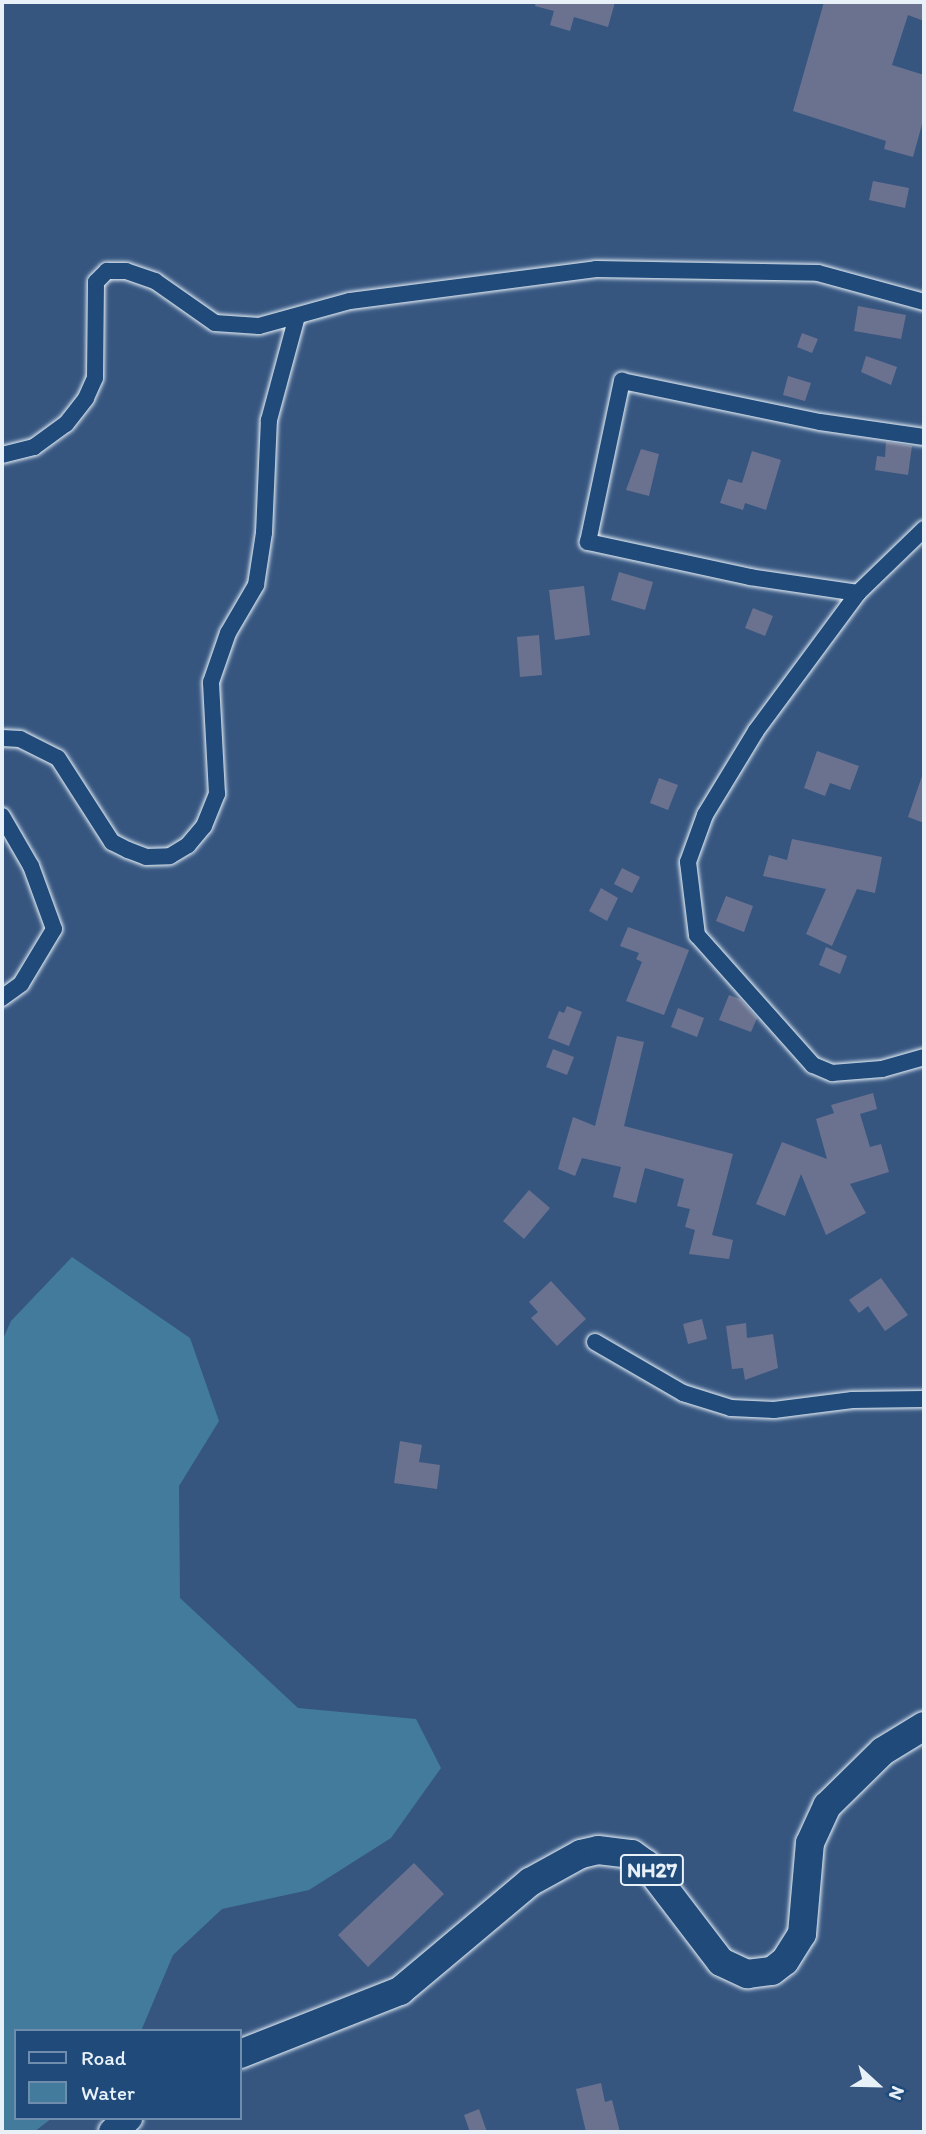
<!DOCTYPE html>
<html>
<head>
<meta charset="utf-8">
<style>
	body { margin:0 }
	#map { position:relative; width:926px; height:2134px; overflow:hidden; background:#365680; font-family:Itim,sans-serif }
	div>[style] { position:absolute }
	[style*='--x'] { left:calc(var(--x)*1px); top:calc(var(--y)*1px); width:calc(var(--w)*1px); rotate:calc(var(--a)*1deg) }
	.water>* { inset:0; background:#427b9c }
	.building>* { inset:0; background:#6b728f }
	.roads { filter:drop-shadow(0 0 2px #e8f1f8) drop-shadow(0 0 2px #e8f1f8) }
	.street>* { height:16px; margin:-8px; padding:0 8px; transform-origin:8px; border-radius:8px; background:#1f4a7a }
	.highway>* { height:28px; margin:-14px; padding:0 14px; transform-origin:14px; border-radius:14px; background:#1f4a7a }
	span { translate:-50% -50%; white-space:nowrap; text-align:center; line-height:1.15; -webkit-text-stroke:6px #1f4a7a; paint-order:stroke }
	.shield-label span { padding:2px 5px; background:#1f4a7a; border:2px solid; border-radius:5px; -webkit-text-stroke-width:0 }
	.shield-label { font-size:21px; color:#e8f1f8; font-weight:700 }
	.frame { position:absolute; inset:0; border:4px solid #e8f1f8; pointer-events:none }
	.legend { position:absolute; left:14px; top:2029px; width:228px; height:91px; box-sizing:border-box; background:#1f4a7a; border:2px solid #6f8dac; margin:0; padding:9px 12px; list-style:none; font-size:21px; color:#e8f1f8 }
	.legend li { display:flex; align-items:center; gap:14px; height:35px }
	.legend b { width:35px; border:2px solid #6f8dac }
	.north { position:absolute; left:842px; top:2050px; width:70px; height:70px; -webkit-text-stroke:5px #1f4a7a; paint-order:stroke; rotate:112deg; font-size:19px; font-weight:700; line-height:28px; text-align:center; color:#e8f1f8 }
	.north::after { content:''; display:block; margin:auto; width:24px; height:32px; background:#e8f1f8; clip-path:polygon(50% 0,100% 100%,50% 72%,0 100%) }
</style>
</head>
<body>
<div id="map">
	<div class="water">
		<i style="clip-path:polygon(72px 1257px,190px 1338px,219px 1421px,179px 1486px,180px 1598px,298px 1708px,416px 1719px,441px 1768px,391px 1838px,309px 1890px,222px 1909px,173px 1955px,141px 2031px,16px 2031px,16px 2118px,52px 2118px,34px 2132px,2px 2132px,2px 1341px,11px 1321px)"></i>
	</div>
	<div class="building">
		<i style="clip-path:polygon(536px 2px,615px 2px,608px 27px,574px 17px,570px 31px,550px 25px,554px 11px,535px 6px)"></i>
		<i style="clip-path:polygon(824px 2px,924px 2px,924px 21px,908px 15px,892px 65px,924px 75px,924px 117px,913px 157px,884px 149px,886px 141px,793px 111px)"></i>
		<i style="clip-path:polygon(873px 181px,909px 188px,905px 208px,869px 200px)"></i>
		<i style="clip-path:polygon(858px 306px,906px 315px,901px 339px,854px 331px)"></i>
		<i style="clip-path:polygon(802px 333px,818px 339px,812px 353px,797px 347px)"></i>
		<i style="clip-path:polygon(866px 356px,897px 367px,891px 385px,861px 372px)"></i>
		<i style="clip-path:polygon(788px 376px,811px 383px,805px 401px,783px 395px)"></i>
		<i style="clip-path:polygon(886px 442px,912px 446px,908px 475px,875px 470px,877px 456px,885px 457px)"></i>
		<i style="clip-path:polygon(641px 449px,659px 454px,649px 496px,626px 490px)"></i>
		<i style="clip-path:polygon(752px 451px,781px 460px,766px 510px,745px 503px,743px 510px,720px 503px,728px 479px,742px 483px)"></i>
		<i style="clip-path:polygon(619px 572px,653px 582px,645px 610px,611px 600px)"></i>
		<i style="clip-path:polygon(584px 586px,590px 635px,555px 640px,549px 590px)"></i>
		<i style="clip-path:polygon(753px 608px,773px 616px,765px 636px,745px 628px)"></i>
		<i style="clip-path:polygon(539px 635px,542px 675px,520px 677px,517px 637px)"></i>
		<i style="clip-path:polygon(817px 751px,859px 766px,850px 790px,830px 783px,825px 796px,804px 788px)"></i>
		<i style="clip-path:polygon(922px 776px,924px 776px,924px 823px,908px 817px)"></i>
		<i style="clip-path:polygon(659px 778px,678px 785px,668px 810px,650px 803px)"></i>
		<i style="clip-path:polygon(792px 839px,882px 857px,875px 893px,857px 889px,832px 946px,806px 934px,826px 889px,763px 876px,769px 855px,787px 860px)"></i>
		<i style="clip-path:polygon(622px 868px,640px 877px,632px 893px,614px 884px)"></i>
		<i style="clip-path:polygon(601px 888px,618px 898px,607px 921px,589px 911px)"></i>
		<i style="clip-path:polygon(726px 896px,753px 906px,744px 932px,716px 921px)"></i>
		<i style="clip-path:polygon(628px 927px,689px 950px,664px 1015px,626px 1001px,642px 962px,636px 959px,639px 953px,620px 946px)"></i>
		<i style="clip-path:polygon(826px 947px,847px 956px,840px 974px,819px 965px)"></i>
		<i style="clip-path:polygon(729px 995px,740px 999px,757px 1018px,751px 1032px,719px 1020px)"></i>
		<i style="clip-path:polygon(567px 1006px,582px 1012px,569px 1046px,548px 1038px,559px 1011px,564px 1013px)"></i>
		<i style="clip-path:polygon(678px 1008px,704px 1018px,697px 1037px,671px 1027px)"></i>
		<i style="clip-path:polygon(617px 1036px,644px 1042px,624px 1126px,733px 1154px,712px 1235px,733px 1240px,729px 1259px,689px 1254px,695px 1230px,685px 1227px,690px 1209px,677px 1206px,684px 1179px,645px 1168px,636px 1203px,613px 1197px,621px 1167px,582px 1158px,575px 1176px,558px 1169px,573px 1117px,595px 1126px)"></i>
		<i style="clip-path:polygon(553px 1049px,574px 1057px,567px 1075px,546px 1067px)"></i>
		<i style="clip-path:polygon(873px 1093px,877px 1109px,860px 1114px,870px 1147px,881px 1144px,889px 1172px,850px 1184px,866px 1213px,826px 1235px,801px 1174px,785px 1216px,756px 1204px,782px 1142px,827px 1159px,816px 1119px,834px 1113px,831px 1105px)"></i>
		<i style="clip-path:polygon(529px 1190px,550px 1208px,524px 1239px,503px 1221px)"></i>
		<i style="clip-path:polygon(881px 1278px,908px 1315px,885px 1331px,868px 1306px,859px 1313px,849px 1300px)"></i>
		<i style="clip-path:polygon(551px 1281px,586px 1319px,557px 1346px,531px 1318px,538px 1312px,529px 1302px)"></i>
		<i style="clip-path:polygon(702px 1319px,707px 1339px,688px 1344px,683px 1324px)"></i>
		<i style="clip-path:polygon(746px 1323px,747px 1338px,773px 1334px,778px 1368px,745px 1380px,743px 1368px,732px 1369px,726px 1326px)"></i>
		<i style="clip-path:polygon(400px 1441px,422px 1445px,419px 1462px,440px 1465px,437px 1489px,394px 1483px)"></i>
		<i style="clip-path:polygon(414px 1863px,444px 1894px,368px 1967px,338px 1935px)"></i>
		<i style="clip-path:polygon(601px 2083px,605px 2102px,612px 2100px,620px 2132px,586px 2132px,576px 2089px)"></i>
		<i style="clip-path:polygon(479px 2109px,487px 2132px,470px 2132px,464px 2115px)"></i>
	</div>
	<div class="roads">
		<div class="street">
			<i style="--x:2;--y:455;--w:33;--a:-14"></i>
			<i style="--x:34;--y:447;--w:39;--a:-36"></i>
			<i style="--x:66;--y:424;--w:33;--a:-52"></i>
			<i style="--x:86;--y:398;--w:22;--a:-66"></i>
			<i style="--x:95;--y:378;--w:96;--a:-89.4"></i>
			<i style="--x:96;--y:282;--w:16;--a:-45"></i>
			<i style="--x:107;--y:271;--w:19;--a:0"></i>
			<i style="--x:126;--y:271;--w:31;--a:19"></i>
			<i style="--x:155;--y:281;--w:73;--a:35"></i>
			<i style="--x:215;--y:323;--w:44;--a:3.9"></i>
			<i style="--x:259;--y:326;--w:94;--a:-15.4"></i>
			<i style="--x:350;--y:301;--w:248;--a:-7.4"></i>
			<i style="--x:596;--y:269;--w:222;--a:1"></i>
			<i style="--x:818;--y:273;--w:110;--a:15.3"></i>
			<i style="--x:924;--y:529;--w:92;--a:135.9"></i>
			<i style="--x:858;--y:593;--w:172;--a:126.5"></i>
			<i style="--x:756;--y:731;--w:98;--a:121.3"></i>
			<i style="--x:705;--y:815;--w:50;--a:109.9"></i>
			<i style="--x:688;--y:862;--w:74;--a:83"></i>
			<i style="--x:697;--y:935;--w:174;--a:48.3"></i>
			<i style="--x:813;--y:1065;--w:21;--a:23"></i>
			<i style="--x:832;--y:1073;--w:50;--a:-4.6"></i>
			<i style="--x:882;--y:1069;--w:44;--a:-15.9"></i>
			<i style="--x:858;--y:593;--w:109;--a:-171.6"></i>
			<i style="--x:750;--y:577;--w:166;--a:-167.8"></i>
			<i style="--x:588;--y:542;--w:165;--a:-78.1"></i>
			<i style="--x:622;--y:381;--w:202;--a:11.7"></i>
			<i style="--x:820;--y:422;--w:105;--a:8.2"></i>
			<i style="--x:2;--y:738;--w:18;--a:3"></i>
			<i style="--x:20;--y:739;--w:42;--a:26.6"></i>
			<i style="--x:58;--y:758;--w:100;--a:57.3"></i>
			<i style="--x:112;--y:842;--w:18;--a:27"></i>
			<i style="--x:128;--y:850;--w:19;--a:21"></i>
			<i style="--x:146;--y:857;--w:24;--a:-2"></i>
			<i style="--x:170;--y:856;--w:21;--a:-31"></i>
			<i style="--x:188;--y:845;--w:25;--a:-50"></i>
			<i style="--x:204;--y:826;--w:35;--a:-68"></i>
			<i style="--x:217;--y:794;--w:112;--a:-93.1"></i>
			<i style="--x:211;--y:682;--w:52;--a:-70.9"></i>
			<i style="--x:228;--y:633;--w:56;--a:-59.7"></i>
			<i style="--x:256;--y:585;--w:53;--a:-81.3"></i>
			<i style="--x:264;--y:533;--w:113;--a:-87.5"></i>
			<i style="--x:269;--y:420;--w:104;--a:-74.9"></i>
			<i style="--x:2;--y:816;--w:58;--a:59.9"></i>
			<i style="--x:31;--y:866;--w:67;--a:69.9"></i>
			<i style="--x:54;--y:929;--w:64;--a:121"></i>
			<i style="--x:21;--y:984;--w:24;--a:144"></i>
			<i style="--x:595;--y:1342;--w:102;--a:30.1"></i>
			<i style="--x:683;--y:1393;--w:50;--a:17.4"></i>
			<i style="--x:731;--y:1408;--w:43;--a:2.7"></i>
			<i style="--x:774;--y:1410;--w:79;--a:-7.3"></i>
			<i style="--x:852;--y:1400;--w:72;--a:-0.8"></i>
		</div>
		<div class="highway">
			<i style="--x:240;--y:2054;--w:172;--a:-21.5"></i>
			<i style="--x:400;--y:1991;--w:170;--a:-40"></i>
			<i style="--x:530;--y:1882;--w:58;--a:-28.8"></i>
			<i style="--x:581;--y:1854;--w:17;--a:-13"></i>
			<i style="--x:598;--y:1850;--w:34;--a:7"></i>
			<i style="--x:632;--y:1854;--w:17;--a:36"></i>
			<i style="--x:646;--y:1864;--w:123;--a:52.6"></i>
			<i style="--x:721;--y:1962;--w:29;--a:25"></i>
			<i style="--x:747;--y:1974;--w:25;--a:-7"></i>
			<i style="--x:772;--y:1971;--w:16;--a:-38"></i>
			<i style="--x:785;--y:1961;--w:32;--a:-58"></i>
			<i style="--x:802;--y:1934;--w:91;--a:-85"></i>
			<i style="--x:810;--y:1843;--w:41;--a:-65.3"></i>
			<i style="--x:827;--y:1806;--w:78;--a:-44.5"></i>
			<i style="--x:883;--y:1751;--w:48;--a:-31.4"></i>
			<i style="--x:113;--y:2132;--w:21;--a:-43"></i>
		</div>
	</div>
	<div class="shield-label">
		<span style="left:652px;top:1870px">NH27</span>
	</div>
	<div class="frame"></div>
	<ul class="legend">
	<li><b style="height:9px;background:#1f4a7a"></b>Road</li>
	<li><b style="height:19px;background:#427b9c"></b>Water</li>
	</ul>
	<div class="north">N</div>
</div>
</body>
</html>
